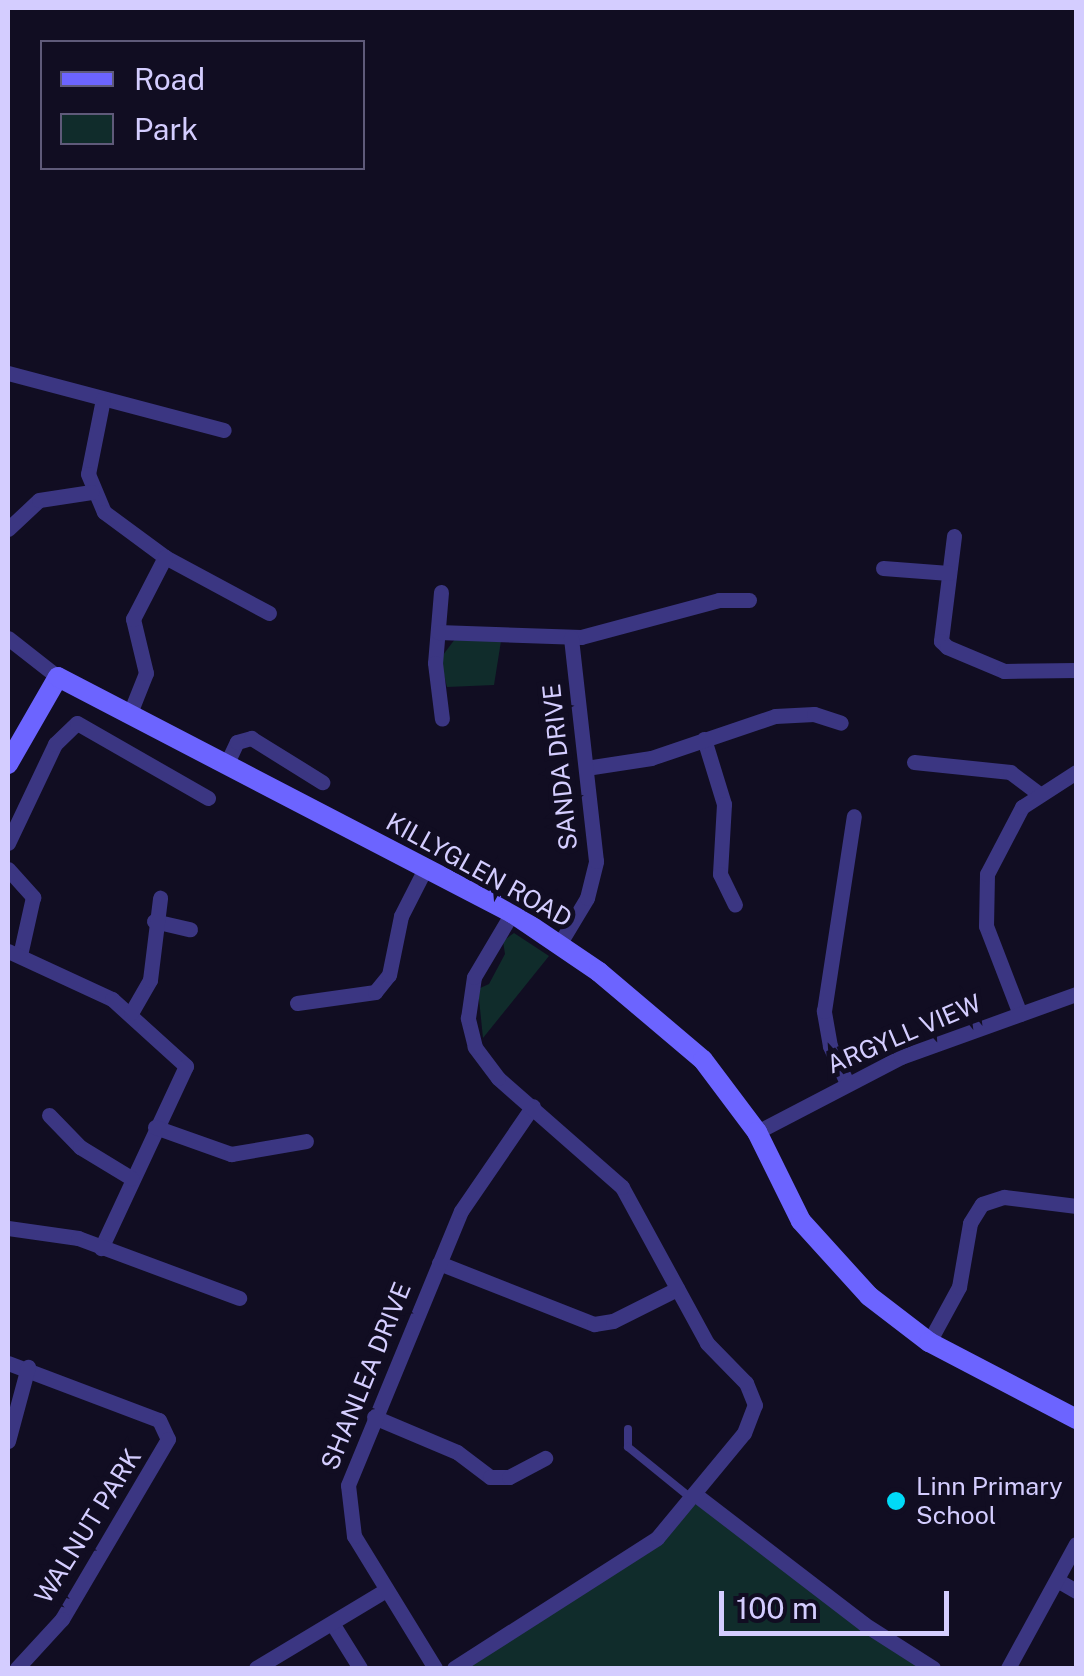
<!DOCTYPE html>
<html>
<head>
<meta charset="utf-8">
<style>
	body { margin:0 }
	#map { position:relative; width:1084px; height:1676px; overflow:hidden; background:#110d22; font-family:"Public Sans",sans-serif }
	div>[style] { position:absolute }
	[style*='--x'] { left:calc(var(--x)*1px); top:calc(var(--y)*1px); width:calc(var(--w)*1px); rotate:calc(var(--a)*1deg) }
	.green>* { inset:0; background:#102c2b }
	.lane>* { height:8px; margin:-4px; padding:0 4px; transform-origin:4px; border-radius:4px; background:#3b3682 }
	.street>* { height:15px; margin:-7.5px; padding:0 7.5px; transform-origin:7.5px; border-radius:7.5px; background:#3b3682 }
	.secondary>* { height:20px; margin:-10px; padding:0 10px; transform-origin:10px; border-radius:10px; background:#6c64ff }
	.dots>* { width:28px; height:28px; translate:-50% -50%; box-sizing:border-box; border:5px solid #110d22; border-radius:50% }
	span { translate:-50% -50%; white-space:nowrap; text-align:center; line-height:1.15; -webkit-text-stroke:10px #110d22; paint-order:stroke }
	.street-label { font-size:25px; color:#d4cdff }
	.poi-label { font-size:25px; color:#d4cdff }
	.left { translate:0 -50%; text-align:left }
	.frame { position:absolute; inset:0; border:10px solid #d4cdff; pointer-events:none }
	.legend { position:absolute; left:40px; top:40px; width:325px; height:130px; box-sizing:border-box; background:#110d22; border:2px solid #5f5a7a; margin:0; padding:12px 18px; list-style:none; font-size:30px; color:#d4cdff }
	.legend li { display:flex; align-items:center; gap:20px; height:50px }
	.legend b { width:50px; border:2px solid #5f5a7a }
	.scale { position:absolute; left:719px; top:1591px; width:230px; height:45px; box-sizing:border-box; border:5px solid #d4cdff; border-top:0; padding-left:12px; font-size:30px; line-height:35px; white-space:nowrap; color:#d4cdff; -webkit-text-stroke:8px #110d22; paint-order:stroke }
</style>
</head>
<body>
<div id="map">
	<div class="green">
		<i style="clip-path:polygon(455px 639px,501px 641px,494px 685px,447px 687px,440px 659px)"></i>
		<i style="clip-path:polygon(514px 933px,549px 956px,483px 1038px,478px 989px,489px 984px,505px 954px,503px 941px)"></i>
		<i style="clip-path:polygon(697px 1503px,921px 1668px,460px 1668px)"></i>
	</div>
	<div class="lane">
		<i style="--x:628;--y:1429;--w:18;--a:90"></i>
		<i style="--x:628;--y:1447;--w:82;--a:39.1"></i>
	</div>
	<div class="street">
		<i style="--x:8;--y:373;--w:223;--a:14.8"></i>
		<i style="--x:103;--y:399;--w:76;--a:101.3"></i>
		<i style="--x:88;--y:474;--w:41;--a:67.2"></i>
		<i style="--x:104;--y:512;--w:76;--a:36.4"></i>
		<i style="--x:165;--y:557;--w:118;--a:28.3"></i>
		<i style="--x:8;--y:529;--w:42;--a:-43.1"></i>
		<i style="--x:39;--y:500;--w:53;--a:-8.7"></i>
		<i style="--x:954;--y:536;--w:106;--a:97.1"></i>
		<i style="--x:941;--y:641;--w:8;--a:45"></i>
		<i style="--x:947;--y:647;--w:62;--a:22.8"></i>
		<i style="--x:1004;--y:671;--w:72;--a:-0.8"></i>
		<i style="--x:883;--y:568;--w:66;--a:4.3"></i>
		<i style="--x:441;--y:592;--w:71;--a:94.8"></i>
		<i style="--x:435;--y:663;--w:56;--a:82.9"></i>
		<i style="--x:438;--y:632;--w:143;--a:2"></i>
		<i style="--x:581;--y:637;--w:143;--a:-15"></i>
		<i style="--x:719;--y:600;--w:30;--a:0"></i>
		<i style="--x:8;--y:638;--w:63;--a:38"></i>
		<i style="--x:130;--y:713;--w:43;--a:-68.2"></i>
		<i style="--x:146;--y:673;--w:56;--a:-103.5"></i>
		<i style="--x:133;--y:619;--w:70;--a:-62.7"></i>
		<i style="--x:704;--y:739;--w:68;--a:72.9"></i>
		<i style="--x:724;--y:804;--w:70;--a:93.3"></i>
		<i style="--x:720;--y:874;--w:34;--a:64"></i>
		<i style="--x:914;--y:762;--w:97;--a:5.9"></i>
		<i style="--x:1010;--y:772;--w:35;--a:37"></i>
		<i style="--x:227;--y:763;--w:23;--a:-65"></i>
		<i style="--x:237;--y:742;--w:15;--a:-16"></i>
		<i style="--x:251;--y:738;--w:84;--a:31.8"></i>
		<i style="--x:586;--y:768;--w:66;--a:-8.7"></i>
		<i style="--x:651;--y:758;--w:131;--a:-18.7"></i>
		<i style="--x:775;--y:716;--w:39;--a:-3"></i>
		<i style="--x:814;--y:714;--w:28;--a:18"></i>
		<i style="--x:8;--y:843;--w:110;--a:-64.6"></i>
		<i style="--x:55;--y:744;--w:30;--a:-44"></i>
		<i style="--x:77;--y:723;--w:151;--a:29.8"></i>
		<i style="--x:8;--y:869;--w:38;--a:48"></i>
		<i style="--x:33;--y:897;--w:59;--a:102.6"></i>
		<i style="--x:154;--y:921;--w:37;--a:13"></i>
		<i style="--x:560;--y:943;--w:52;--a:-59"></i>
		<i style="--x:587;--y:898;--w:38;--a:-76"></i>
		<i style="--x:596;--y:861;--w:225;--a:-96.4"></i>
		<i style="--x:8;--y:951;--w:115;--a:24.8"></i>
		<i style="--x:112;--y:999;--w:100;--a:42.2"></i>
		<i style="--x:186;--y:1066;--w:201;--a:115"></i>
		<i style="--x:297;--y:1003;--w:79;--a:-8"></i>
		<i style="--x:375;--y:992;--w:22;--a:-51"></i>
		<i style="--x:389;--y:975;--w:60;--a:-78.5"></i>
		<i style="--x:401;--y:916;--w:55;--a:-63"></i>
		<i style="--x:131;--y:1013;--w:38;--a:-60"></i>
		<i style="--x:150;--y:980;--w:83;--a:-83"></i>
		<i style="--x:1020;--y:1014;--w:94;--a:-111.1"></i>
		<i style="--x:986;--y:926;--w:52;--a:-88.9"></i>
		<i style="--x:987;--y:874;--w:76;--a:-62.4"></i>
		<i style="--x:1022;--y:807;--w:64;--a:-32.9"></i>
		<i style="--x:847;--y:1083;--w:41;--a:-114.7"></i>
		<i style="--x:830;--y:1046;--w:36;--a:-100"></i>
		<i style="--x:824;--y:1011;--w:197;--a:-81.3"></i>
		<i style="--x:49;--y:1115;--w:45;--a:45.9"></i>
		<i style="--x:80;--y:1147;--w:60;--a:31.3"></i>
		<i style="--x:155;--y:1127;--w:81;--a:19.6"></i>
		<i style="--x:231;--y:1154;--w:76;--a:-9.8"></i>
		<i style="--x:757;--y:1132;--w:162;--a:-27.5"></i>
		<i style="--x:901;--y:1057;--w:186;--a:-19.8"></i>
		<i style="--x:8;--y:1228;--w:71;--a:8.1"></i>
		<i style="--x:78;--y:1238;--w:172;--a:20.4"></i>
		<i style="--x:439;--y:1263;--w:167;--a:21.5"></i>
		<i style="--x:594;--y:1324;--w:19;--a:-9"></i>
		<i style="--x:613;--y:1321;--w:72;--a:-26.6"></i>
		<i style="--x:929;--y:1342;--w:63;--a:-61.4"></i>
		<i style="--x:959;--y:1287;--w:65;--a:-80.2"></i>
		<i style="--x:970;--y:1223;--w:22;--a:-58"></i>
		<i style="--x:982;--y:1204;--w:23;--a:-18"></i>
		<i style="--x:1004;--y:1197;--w:73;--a:7.1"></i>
		<i style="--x:8;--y:1363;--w:161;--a:20.7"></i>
		<i style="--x:159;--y:1420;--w:21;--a:65"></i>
		<i style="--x:168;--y:1439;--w:209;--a:120.5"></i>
		<i style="--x:62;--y:1619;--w:67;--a:132.6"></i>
		<i style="--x:374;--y:1417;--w:90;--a:22.9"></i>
		<i style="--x:457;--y:1452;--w:41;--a:37.1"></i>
		<i style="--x:490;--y:1477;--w:19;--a:0"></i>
		<i style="--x:509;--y:1477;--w:41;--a:-27.8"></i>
		<i style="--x:8;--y:1441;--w:77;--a:-74.9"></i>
		<i style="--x:696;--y:1495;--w:212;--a:37.5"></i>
		<i style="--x:864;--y:1624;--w:82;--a:32.5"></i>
		<i style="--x:1057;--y:1580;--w:22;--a:30"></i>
		<i style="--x:332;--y:1623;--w:53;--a:58.1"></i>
		<i style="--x:256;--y:1668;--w:152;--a:-31"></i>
		<i style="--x:435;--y:1668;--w:155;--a:-121.5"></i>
		<i style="--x:354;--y:1536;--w:51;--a:-96.7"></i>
		<i style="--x:348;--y:1485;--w:296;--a:-67.6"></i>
		<i style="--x:461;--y:1211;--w:127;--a:-55.6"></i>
		<i style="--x:454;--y:1668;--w:241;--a:-32.6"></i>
		<i style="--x:657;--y:1538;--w:136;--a:-50.4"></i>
		<i style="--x:744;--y:1433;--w:30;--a:-69"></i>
		<i style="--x:755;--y:1405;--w:24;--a:-112"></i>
		<i style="--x:746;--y:1383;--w:56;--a:-134.3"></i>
		<i style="--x:707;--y:1343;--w:178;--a:-118.6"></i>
		<i style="--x:622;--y:1187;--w:165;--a:-138.7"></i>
		<i style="--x:498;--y:1078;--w:39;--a:-127"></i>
		<i style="--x:475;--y:1047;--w:30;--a:-104"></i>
		<i style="--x:468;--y:1018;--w:41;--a:-81.7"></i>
		<i style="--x:474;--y:977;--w:74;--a:-59.3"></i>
		<i style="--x:1008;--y:1668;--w:141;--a:-61.3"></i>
	</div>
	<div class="secondary">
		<i style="--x:8;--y:764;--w:100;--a:-60.1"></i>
		<i style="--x:58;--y:677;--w:512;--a:27.47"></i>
		<i style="--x:512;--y:913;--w:105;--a:34.1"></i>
		<i style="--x:599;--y:972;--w:136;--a:40.2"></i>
		<i style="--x:703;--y:1060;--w:90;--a:53.1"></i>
		<i style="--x:757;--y:1132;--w:99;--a:63.7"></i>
		<i style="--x:801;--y:1221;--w:101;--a:47.8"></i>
		<i style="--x:869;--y:1296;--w:76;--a:37.5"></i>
		<i style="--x:929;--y:1342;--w:166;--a:27.6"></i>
	</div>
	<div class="dots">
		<i style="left:896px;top:1501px;background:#00daf8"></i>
	</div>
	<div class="street-label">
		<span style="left:560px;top:767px;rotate:-96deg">SANDA DRIVE</span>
		<span style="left:479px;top:870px;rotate:29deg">KILLYGLEN ROAD</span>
		<span style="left:904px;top:1034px;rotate:-23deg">ARGYLL VIEW</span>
		<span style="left:366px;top:1376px;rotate:-68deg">SHANLEA DRIVE</span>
		<span style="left:88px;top:1526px;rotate:-58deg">WALNUT PARK</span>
	</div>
	<div class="poi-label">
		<span class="left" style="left:916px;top:1501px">Linn Primary<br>School</span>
	</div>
	<div class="frame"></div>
	<ul class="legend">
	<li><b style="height:12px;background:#6c64ff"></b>Road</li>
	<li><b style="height:28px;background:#102c2b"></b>Park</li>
	</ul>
	<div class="scale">100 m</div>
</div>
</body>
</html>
